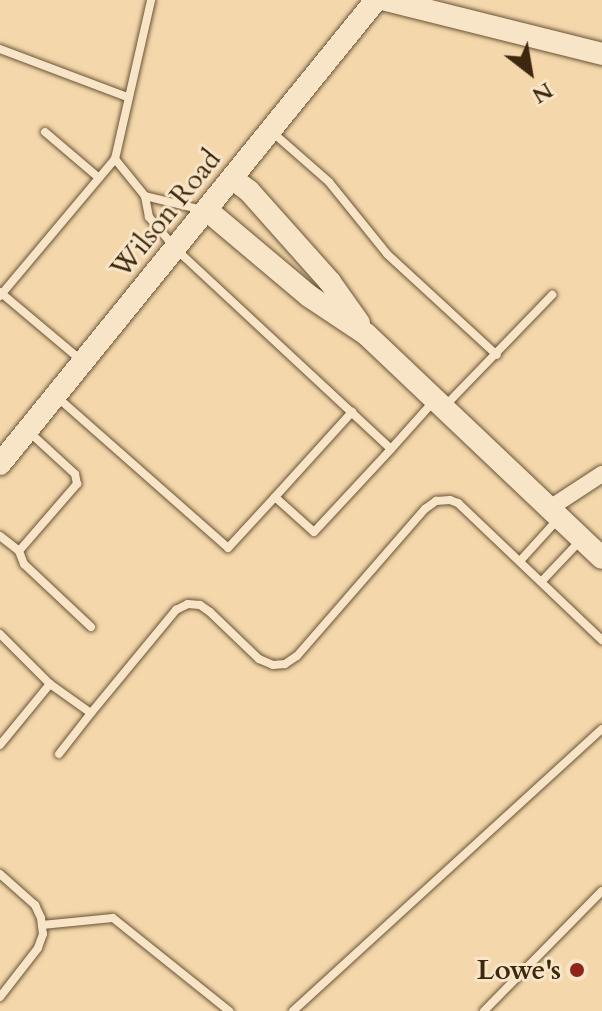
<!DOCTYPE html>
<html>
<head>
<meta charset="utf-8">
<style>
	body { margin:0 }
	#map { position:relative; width:602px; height:1011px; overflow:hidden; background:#f4d7ab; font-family:Cardo,serif }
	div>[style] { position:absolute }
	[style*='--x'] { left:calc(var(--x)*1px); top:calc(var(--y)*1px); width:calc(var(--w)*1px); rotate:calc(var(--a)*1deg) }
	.roads { filter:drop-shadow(0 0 2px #6a5436) drop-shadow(0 0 2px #6a5436) }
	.lane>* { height:8px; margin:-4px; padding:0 4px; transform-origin:4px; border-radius:4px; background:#f8e5c8 }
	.street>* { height:16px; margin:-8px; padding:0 8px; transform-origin:8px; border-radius:8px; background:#f8e5c8 }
	.secondary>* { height:22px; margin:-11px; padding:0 11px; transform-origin:11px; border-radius:11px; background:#f8e5c8 }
	.dots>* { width:22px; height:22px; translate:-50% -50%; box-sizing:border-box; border:4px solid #f8e5c8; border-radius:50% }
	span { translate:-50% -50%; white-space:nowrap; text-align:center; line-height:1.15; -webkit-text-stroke:6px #f8e5c8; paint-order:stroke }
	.street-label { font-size:28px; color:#3c280f }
	.poi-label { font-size:28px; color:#3c280f; font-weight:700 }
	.right { translate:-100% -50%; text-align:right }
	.north { position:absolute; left:490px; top:32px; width:80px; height:80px; -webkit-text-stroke:6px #f8e5c8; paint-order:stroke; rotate:149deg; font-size:22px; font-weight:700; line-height:32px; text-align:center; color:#3c280f }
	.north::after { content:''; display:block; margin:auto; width:28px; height:36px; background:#3c280f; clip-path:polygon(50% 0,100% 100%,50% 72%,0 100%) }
</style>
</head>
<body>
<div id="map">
	<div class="roads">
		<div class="lane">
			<i style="--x:0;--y:49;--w:136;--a:20.7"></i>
			<i style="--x:271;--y:131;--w:77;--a:41.3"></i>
			<i style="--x:329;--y:182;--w:92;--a:51.1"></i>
			<i style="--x:387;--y:254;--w:149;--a:42.6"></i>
			<i style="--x:45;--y:132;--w:71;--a:40.4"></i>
			<i style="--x:145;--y:196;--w:60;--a:13.6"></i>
			<i style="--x:0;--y:292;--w:107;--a:40.1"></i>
			<i style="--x:0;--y:296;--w:179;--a:-50"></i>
			<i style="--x:57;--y:397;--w:228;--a:41.4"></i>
			<i style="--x:228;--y:548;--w:69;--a:-47.3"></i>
			<i style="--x:275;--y:497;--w:52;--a:41.9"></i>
			<i style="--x:314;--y:532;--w:113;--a:-47.1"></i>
			<i style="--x:391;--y:449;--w:294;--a:-137.1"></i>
			<i style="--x:176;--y:249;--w:42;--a:-130.2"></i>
			<i style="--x:149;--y:217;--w:21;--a:-101"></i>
			<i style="--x:145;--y:196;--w:48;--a:-129"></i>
			<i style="--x:115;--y:159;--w:163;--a:-77.2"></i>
			<i style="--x:444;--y:407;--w:156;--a:-46"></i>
			<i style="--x:391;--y:449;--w:63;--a:-48.2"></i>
			<i style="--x:275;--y:497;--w:115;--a:-47.8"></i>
			<i style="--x:0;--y:536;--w:24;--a:38"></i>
			<i style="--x:19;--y:551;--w:89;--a:-49.1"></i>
			<i style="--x:77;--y:484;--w:10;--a:-101"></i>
			<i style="--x:75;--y:474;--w:64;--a:-137.5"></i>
			<i style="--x:19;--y:551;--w:14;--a:69"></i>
			<i style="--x:24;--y:564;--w:92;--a:43.2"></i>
			<i style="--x:520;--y:561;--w:58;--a:-47.8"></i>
			<i style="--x:542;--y:581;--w:55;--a:-46.5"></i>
			<i style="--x:0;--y:634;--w:71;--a:45"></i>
			<i style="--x:50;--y:684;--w:50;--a:35.3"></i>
			<i style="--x:91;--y:713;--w:134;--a:-50.5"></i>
			<i style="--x:176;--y:610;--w:13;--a:-27"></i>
			<i style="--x:188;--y:604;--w:12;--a:5"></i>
			<i style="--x:200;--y:605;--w:12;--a:35"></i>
			<i style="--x:210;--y:612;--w:68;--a:43.8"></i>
			<i style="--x:259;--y:659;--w:15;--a:23"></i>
			<i style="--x:273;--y:665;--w:12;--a:-5"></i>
			<i style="--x:285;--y:664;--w:14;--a:-34"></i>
			<i style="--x:297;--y:656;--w:195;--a:-49"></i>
			<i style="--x:425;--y:509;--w:14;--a:-36"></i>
			<i style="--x:436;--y:501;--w:14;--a:-4"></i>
			<i style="--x:450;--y:500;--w:9;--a:21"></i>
			<i style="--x:458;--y:503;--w:199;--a:43.6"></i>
			<i style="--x:0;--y:745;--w:79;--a:-50.7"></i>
			<i style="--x:59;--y:754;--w:52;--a:-52"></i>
			<i style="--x:0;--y:874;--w:47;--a:41.5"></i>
			<i style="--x:35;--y:905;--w:14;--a:65"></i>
			<i style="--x:41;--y:918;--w:16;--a:83"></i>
			<i style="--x:43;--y:934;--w:15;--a:110"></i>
			<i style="--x:38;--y:948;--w:62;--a:127.8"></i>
			<i style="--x:42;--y:925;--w:71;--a:-5.6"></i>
			<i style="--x:113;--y:918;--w:149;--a:38.7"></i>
			<i style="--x:293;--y:1011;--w:418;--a:-42.4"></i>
			<i style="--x:484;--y:1011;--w:168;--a:-45.5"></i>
		</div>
		<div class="street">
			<i style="--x:550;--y:508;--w:62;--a:-33.2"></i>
		</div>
		<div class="secondary">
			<i style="--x:386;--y:0;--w:223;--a:14"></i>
			<i style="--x:233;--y:179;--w:20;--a:37"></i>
			<i style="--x:249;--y:191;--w:122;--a:48.3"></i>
			<i style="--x:330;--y:282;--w:50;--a:54.7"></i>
			<i style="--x:208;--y:211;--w:132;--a:40.1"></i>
			<i style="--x:309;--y:296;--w:69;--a:33.7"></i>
			<i style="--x:366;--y:334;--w:325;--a:43.5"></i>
			<i style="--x:0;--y:464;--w:597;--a:-50.98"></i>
		</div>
	</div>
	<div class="dots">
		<i style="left:577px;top:970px;background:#8f2418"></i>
	</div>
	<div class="street-label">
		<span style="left:166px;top:214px;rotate:-51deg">Wilson Road</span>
	</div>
	<div class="poi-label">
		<span class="right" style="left:561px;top:970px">Lowe's</span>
	</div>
	<div class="north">N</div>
</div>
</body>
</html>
